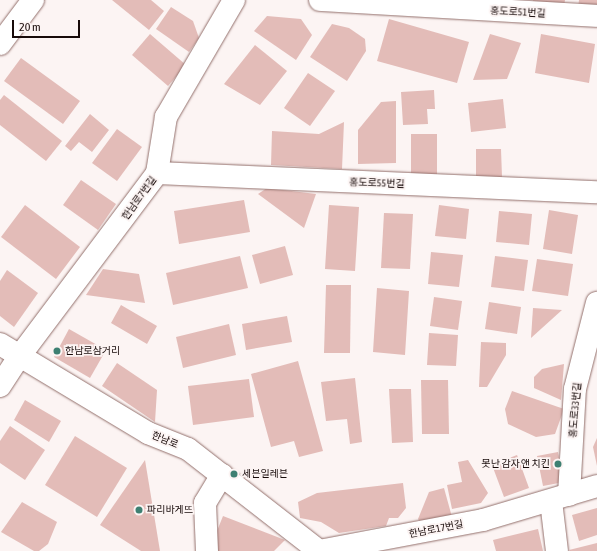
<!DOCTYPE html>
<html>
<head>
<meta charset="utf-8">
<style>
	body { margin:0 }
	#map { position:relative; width:597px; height:551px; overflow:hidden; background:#fcf4f3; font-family:"Asap Condensed","Noto Sans KR",sans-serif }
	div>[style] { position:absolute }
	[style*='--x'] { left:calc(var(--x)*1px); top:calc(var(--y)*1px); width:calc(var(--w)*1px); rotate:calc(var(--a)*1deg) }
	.building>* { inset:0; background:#e3bcb8 }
	.roads { filter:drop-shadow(0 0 1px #93706c) drop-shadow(0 0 1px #93706c) }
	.minor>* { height:22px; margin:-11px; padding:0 11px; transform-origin:11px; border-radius:11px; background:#fff }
	.dots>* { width:11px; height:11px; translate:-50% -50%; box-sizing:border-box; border:2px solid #fcf4f3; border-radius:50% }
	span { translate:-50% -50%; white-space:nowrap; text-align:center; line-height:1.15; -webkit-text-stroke:3.5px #fcf4f3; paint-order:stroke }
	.street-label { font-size:10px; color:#170a09 }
	.poi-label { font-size:10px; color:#170a09 }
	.left { translate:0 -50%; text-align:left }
	.right { translate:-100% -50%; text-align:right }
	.scale { position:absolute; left:12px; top:20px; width:68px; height:18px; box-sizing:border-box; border:2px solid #170a09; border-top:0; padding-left:5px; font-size:12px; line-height:14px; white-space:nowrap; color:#170a09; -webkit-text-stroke:3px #fcf4f3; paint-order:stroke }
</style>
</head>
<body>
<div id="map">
	<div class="building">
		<i style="clip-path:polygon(112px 0,151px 0,164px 11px,149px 30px)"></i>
		<i style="clip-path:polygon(533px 0,565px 0,564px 7px,532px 3px)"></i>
		<i style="clip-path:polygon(579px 0,597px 0,597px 11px,578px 8px)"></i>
		<i style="clip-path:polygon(171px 7px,193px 21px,199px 38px,189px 52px,156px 29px)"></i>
		<i style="clip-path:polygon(267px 16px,301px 19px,312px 35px,296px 60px,254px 31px)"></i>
		<i style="clip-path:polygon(389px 19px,469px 42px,457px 83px,377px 61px)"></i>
		<i style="clip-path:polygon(332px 24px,349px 28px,365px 39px,366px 51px,347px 81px,310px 57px)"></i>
		<i style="clip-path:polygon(150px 34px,186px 65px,168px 86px,132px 55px)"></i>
		<i style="clip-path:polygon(490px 34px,521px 43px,507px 79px,473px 80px)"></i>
		<i style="clip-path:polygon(541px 34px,595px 44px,589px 83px,535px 73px)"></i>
		<i style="clip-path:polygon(255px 45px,287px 71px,260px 105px,224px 84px)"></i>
		<i style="clip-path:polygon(21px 58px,80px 101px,63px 124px,4px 81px)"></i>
		<i style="clip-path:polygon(308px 73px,335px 91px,310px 126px,284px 108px)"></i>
		<i style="clip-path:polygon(434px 90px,435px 109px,427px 109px,428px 124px,403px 125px,401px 92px)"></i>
		<i style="clip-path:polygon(4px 95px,62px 141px,46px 161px,0 125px,0 100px)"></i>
		<i style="clip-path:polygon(503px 99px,506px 128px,471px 132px,468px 103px)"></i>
		<i style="clip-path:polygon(396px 101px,396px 163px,358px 164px,358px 130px,381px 102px)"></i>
		<i style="clip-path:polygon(90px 114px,109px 130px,92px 152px,79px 142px,71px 151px,65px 146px)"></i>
		<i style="clip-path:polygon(344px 122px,342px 169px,271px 165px,272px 131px,319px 134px)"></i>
		<i style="clip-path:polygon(117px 129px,142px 147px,117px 181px,92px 163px)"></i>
		<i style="clip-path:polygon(411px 134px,437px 134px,437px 176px,411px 176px)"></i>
		<i style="clip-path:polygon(476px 149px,501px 149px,502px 177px,476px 177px)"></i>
		<i style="clip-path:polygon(81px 180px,116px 204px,98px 230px,63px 205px)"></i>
		<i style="clip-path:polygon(267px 188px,316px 194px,304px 228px,258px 194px)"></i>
		<i style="clip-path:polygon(244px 200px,250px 232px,179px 244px,174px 211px)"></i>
		<i style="clip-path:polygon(25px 205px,80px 247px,56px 279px,1px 237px)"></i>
		<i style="clip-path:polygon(329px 205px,359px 207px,355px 271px,325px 269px)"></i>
		<i style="clip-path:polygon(439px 205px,469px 209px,466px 239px,435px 236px)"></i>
		<i style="clip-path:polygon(549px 210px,578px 215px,572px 254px,543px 249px)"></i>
		<i style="clip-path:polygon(499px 211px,532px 214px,529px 245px,496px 242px)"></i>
		<i style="clip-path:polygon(384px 213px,413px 214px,410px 269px,381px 268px)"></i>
		<i style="clip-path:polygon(285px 246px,293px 275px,260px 284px,252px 255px)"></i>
		<i style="clip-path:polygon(431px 252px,463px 255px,459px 287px,428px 284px)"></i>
		<i style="clip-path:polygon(240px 256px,248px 288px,173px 305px,166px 273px)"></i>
		<i style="clip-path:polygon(495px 256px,528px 260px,524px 291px,491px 287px)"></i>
		<i style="clip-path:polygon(537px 259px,573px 264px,568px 296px,532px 291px)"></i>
		<i style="clip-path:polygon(103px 269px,139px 274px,145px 303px,86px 295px)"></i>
		<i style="clip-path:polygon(7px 270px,38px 293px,14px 327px,0 316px,0 281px)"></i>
		<i style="clip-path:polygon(326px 285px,351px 285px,350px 353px,324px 353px)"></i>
		<i style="clip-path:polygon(377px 288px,409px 291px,405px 355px,373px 352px)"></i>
		<i style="clip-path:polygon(434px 297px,462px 301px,458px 330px,430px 326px)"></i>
		<i style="clip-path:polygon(489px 302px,521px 307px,517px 334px,485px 329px)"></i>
		<i style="clip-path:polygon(121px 305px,157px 326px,147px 344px,111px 323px)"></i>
		<i style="clip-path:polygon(533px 308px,562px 310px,531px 338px)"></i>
		<i style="clip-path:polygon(287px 316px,292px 342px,246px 350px,242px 324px)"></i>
		<i style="clip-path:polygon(229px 324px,236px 355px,183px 368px,176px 337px)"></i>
		<i style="clip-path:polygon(69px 329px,106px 350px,90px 378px,54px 357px)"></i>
		<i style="clip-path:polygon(429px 333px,458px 335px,456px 366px,427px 365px)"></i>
		<i style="clip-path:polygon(481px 342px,506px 343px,506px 355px,487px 387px,479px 387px)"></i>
		<i style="clip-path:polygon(298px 361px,323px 451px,299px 457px,294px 441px,271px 447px,251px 374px)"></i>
		<i style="clip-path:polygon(117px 363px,157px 390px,155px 422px,102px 386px)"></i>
		<i style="clip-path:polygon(564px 364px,561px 400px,534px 388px,534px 377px,542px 369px)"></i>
		<i style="clip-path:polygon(355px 378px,362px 442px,350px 444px,347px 419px,326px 421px,321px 382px)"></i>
		<i style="clip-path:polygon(249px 379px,254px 417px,193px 425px,188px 386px)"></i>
		<i style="clip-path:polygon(421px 380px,448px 380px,449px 434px,422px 434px)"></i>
		<i style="clip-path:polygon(389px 389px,411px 389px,413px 442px,392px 443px)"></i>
		<i style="clip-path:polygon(512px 391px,564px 409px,555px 434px,536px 437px,508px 424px,505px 409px)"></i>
		<i style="clip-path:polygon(25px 400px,61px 421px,49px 442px,14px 420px)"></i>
		<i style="clip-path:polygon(10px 426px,45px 450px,25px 480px,0 463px,0 441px)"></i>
		<i style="clip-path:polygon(75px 436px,127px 468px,97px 517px,45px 485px)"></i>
		<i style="clip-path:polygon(597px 438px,597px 466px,593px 447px)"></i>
		<i style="clip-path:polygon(558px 452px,564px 482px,543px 486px,537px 456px)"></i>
		<i style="clip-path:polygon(517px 455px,529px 488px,504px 497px,492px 465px)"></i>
		<i style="clip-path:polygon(145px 460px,160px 551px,141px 551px,100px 525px)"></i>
		<i style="clip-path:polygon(468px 460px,488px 493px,481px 503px,452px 509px,447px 485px,462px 482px,458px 462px)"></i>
		<i style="clip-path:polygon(403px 483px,406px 508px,398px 518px,389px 518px,386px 526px,339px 533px,321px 522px,300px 518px,298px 502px,317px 493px)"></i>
		<i style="clip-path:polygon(444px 488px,452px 517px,422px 525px,418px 519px,429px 492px)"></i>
		<i style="clip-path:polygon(22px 502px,57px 522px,48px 544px,39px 551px,34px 551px,1px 532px)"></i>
		<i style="clip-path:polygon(597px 508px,597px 535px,579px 541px,572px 515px)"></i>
		<i style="clip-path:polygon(223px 516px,285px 540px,274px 551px,217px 551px,215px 536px)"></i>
		<i style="clip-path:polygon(538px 529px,543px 551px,496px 551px,493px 540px)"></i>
		<i style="clip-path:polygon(597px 543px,597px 551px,570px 551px,569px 550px)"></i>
	</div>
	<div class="roads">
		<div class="minor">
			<i style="--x:320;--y:0;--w:277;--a:3.3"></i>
			<i style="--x:0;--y:44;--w:55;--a:-53.1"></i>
			<i style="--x:157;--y:173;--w:440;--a:2.5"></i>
			<i style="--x:0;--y:344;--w:173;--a:31"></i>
			<i style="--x:148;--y:433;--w:43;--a:21.8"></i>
			<i style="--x:188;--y:449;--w:166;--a:37.9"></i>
			<i style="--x:0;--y:386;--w:35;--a:-57"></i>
			<i style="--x:19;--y:357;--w:230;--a:-53.1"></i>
			<i style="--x:157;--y:173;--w:57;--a:-80.9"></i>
			<i style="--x:166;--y:117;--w:135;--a:-59.8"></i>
			<i style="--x:569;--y:495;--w:106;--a:-86.8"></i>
			<i style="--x:575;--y:389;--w:89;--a:-75.7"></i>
			<i style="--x:551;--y:501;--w:50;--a:83.2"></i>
			<i style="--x:207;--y:551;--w:48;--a:-92.4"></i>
			<i style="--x:205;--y:503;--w:33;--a:-59"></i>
			<i style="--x:319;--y:551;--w:167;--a:-10.7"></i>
			<i style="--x:483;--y:520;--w:119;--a:-16.6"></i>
		</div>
	</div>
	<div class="dots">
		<i style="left:57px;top:351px;background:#3e8072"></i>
		<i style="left:558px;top:464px;background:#3e8072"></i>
		<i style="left:234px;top:474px;background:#3e8072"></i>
		<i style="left:139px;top:510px;background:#3e8072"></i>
	</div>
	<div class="street-label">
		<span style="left:518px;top:12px;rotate:3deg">홍도로51번길</span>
		<span style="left:377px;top:183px;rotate:2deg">홍도로55번길</span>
		<span style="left:139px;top:198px;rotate:-54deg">한남로7번길</span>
		<span style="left:575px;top:410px;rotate:-85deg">홍도로33번길</span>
		<span style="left:165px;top:440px;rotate:22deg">한남로</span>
		<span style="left:436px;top:529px;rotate:-11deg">한남로17번길</span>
	</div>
	<div class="poi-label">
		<span class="left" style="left:65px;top:351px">한남로삼거리</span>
		<span class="right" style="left:550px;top:464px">못난 감자 앤 치킨</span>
		<span class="left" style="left:242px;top:474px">세븐일레븐</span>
		<span class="left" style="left:147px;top:510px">파리바게뜨</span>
	</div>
	<div class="scale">20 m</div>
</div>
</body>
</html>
